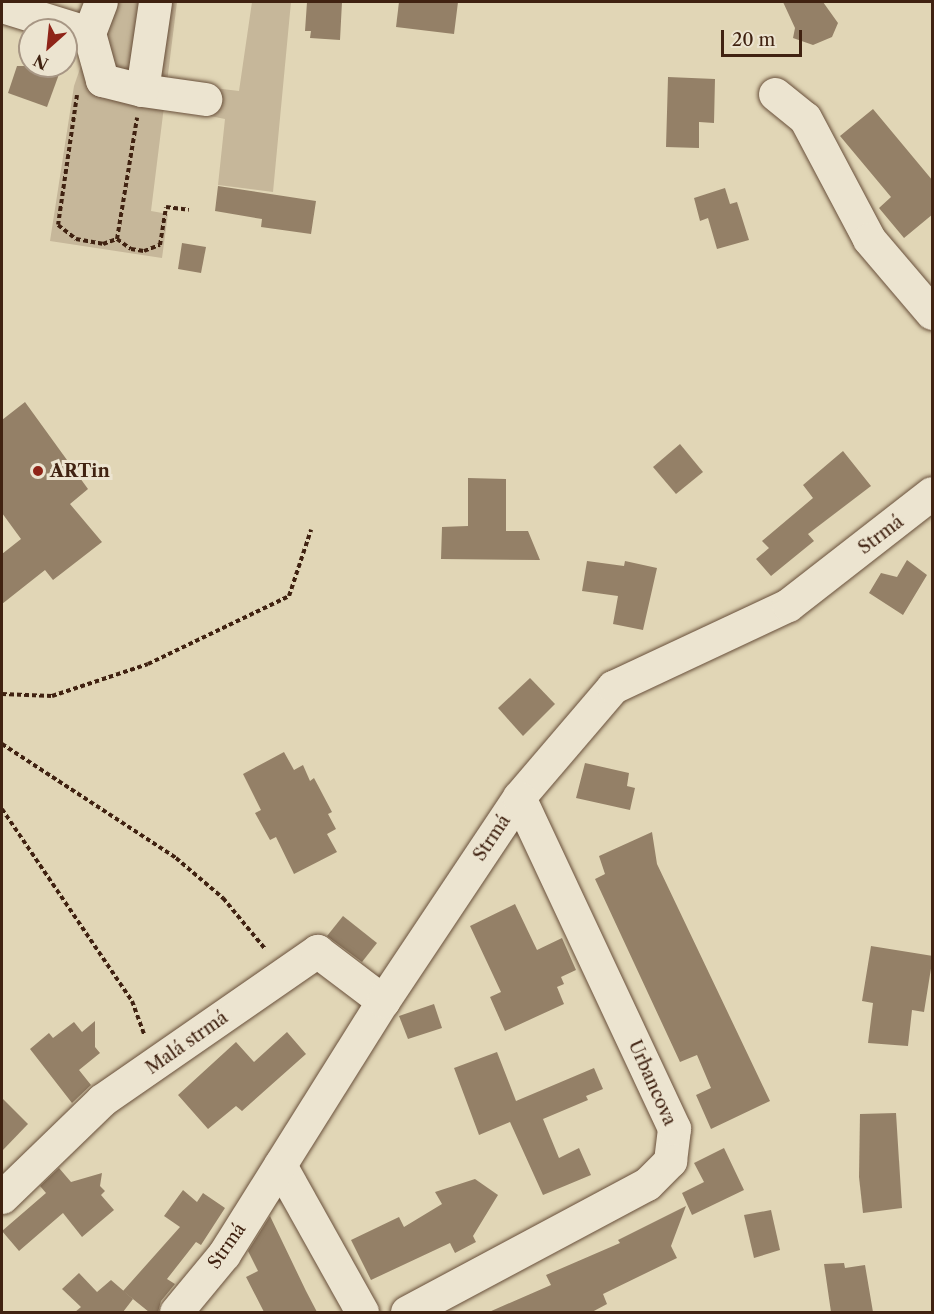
<!DOCTYPE html>
<html>
<head>
<meta charset="utf-8">
<style>
	body { margin:0 }
	#map { position:relative; width:934px; height:1314px; overflow:hidden; background:#e1d6b6; font-family:"Libre Caslon Text",serif }
	div>[style] { position:absolute }
	[style*='--x'] { left:calc(var(--x)*1px); top:calc(var(--y)*1px); width:calc(var(--w)*1px); rotate:calc(var(--a)*1deg) }
	.green>* { inset:0; background:#c6b79a }
	.building>* { inset:0; background:#948067 }
	.path>* { height:4px; margin-top:-2px; transform-origin:0; background:repeating-linear-gradient(90deg,#402211 0 4.5px,transparent 0 7.5px) }
	.roads { filter:drop-shadow(0 0 2px #684f3a) drop-shadow(0 0 2px #684f3a) }
	.minor>* { height:33px; margin:-16.5px; padding:0 16.5px; transform-origin:16.5px; border-radius:16.5px; background:#ece4d0 }
	.dots>* { width:16px; height:16px; translate:-50% -50%; box-sizing:border-box; border:3px solid #ece4d0; border-radius:50% }
	span { translate:-50% -50%; white-space:nowrap; text-align:center; line-height:1.15; -webkit-text-stroke:6px #ece4d0; paint-order:stroke }
	.poi-label { font-size:18px; color:#402211; font-weight:700 }
	.left { translate:0 -50%; text-align:left }
	.street-label { font-size:18px; color:#402211 }
	.frame { position:absolute; inset:0; border:3px solid #402211; pointer-events:none }
	.north { position:absolute; left:18px; top:18px; width:60px; height:60px; box-sizing:border-box; background:#ece4d0; border:2px solid #a79684; border-radius:50%; rotate:207deg; font-size:16px; font-weight:700; line-height:24px; text-align:center; color:#402211 }
	.north::after { content:''; display:block; margin:auto; width:21px; height:27px; background:#8f2418; clip-path:polygon(50% 0,100% 100%,50% 72%,0 100%) }
	.scale { position:absolute; left:721px; top:30px; width:81px; height:27px; box-sizing:border-box; border:3px solid #402211; border-top:0; padding-left:8px; font-size:18px; line-height:21px; white-space:nowrap; color:#402211; -webkit-text-stroke:4px #ece4d0; paint-order:stroke }
</style>
</head>
<body>
<div id="map">
	<div class="green">
		<i style="clip-path:polygon(103px 2px,177px 2px,151px 211px,168px 214px,162px 258px,50px 241px,74px 86px)"></i>
		<i style="clip-path:polygon(252px 2px,291px 2px,273px 192px,218px 185px,225px 119px,210px 116px,214px 88px,239px 91px)"></i>
	</div>
	<div class="building">
		<i style="clip-path:polygon(307px 2px,342px 2px,340px 40px,310px 38px,311px 31px,305px 31px)"></i>
		<i style="clip-path:polygon(399px 2px,458px 2px,454px 34px,396px 27px)"></i>
		<i style="clip-path:polygon(783px 2px,823px 2px,838px 23px,832px 37px,813px 45px,793px 38px,795px 28px)"></i>
		<i style="clip-path:polygon(17px 66px,62px 66px,47px 107px,8px 93px)"></i>
		<i style="clip-path:polygon(668px 77px,715px 79px,714px 123px,699px 122px,699px 148px,666px 147px)"></i>
		<i style="clip-path:polygon(873px 109px,933px 181px,933px 214px,904px 238px,879px 208px,891px 197px,840px 136px)"></i>
		<i style="clip-path:polygon(218px 186px,316px 201px,311px 234px,261px 227px,262px 219px,215px 211px)"></i>
		<i style="clip-path:polygon(725px 188px,730px 204px,737px 202px,749px 240px,717px 249px,708px 218px,700px 221px,694px 198px)"></i>
		<i style="clip-path:polygon(182px 243px,206px 247px,201px 273px,178px 269px)"></i>
		<i style="clip-path:polygon(25px 402px,88px 489px,70px 504px,102px 542px,53px 580px,45px 570px,2px 604px,2px 554px,21px 539px,2px 513px,2px 420px)"></i>
		<i style="clip-path:polygon(680px 444px,703px 472px,676px 494px,653px 467px)"></i>
		<i style="clip-path:polygon(843px 451px,871px 486px,808px 534px,814px 541px,771px 576px,756px 559px,769px 548px,762px 541px,813px 498px,803px 485px)"></i>
		<i style="clip-path:polygon(468px 478px,506px 479px,506px 531px,528px 531px,540px 560px,441px 559px,442px 527px,468px 526px)"></i>
		<i style="clip-path:polygon(907px 560px,927px 575px,903px 615px,869px 593px,881px 573px,897px 577px)"></i>
		<i style="clip-path:polygon(587px 561px,624px 566px,625px 561px,657px 568px,643px 630px,613px 624px,618px 596px,582px 591px)"></i>
		<i style="clip-path:polygon(530px 678px,555px 704px,523px 736px,498px 708px)"></i>
		<i style="clip-path:polygon(284px 752px,294px 770px,303px 765px,310px 781px,314px 778px,332px 812px,328px 814px,336px 829px,327px 834px,337px 852px,294px 874px,276px 837px,270px 840px,255px 813px,261px 810px,243px 774px)"></i>
		<i style="clip-path:polygon(585px 763px,629px 773px,627px 786px,635px 788px,630px 810px,576px 798px)"></i>
		<i style="clip-path:polygon(652px 832px,657px 864px,770px 1101px,711px 1129px,696px 1095px,711px 1088px,697px 1055px,680px 1062px,595px 879px,605px 874px,599px 856px)"></i>
		<i style="clip-path:polygon(515px 904px,537px 950px,562px 938px,576px 970px,561px 977px,564px 984px,557px 987px,564px 1004px,505px 1031px,490px 997px,501px 992px,470px 926px)"></i>
		<i style="clip-path:polygon(343px 916px,377px 943px,362px 962px,327px 936px)"></i>
		<i style="clip-path:polygon(871px 946px,933px 956px,924px 1012px,912px 1010px,908px 1046px,868px 1043px,873px 1003px,862px 1001px)"></i>
		<i style="clip-path:polygon(434px 1004px,442px 1028px,408px 1039px,399px 1016px)"></i>
		<i style="clip-path:polygon(95px 1021px,95px 1047px,100px 1053px,79px 1070px,91px 1085px,72px 1103px,30px 1049px,49px 1033px,53px 1038px,74px 1022px,82px 1032px)"></i>
		<i style="clip-path:polygon(287px 1032px,306px 1054px,242px 1111px,236px 1106px,208px 1129px,178px 1095px,236px 1042px,254px 1062px)"></i>
		<i style="clip-path:polygon(497px 1052px,516px 1101px,594px 1068px,603px 1089px,586px 1096px,588px 1100px,543px 1119px,559px 1158px,579px 1148px,591px 1175px,543px 1195px,510px 1122px,479px 1135px,454px 1068px)"></i>
		<i style="clip-path:polygon(2px 1098px,28px 1124px,2px 1151px)"></i>
		<i style="clip-path:polygon(896px 1113px,902px 1208px,863px 1213px,859px 1177px,860px 1114px)"></i>
		<i style="clip-path:polygon(724px 1148px,744px 1190px,692px 1215px,682px 1193px,704px 1182px,694px 1163px)"></i>
		<i style="clip-path:polygon(59px 1168px,71px 1182px,102px 1173px,100px 1186px,105px 1191px,101px 1195px,114px 1210px,82px 1237px,63px 1213px,19px 1251px,2px 1231px,46px 1193px,40px 1186px)"></i>
		<i style="clip-path:polygon(475px 1179px,498px 1195px,473px 1236px,476px 1242px,455px 1253px,450px 1243px,371px 1280px,351px 1240px,399px 1217px,404px 1227px,442px 1204px,435px 1192px)"></i>
		<i style="clip-path:polygon(183px 1190px,197px 1202px,203px 1193px,225px 1208px,201px 1245px,196px 1242px,167px 1279px,175px 1284px,161px 1301px,158px 1312px,149px 1312px,123px 1291px,180px 1227px,164px 1216px)"></i>
		<i style="clip-path:polygon(686px 1206px,671px 1246px,677px 1258px,603px 1294px,607px 1304px,592px 1312px,489px 1312px,551px 1285px,546px 1275px,620px 1243px,618px 1240px)"></i>
		<i style="clip-path:polygon(771px 1210px,780px 1250px,754px 1258px,744px 1215px)"></i>
		<i style="clip-path:polygon(270px 1216px,306px 1291px,317px 1312px,264px 1312px,246px 1277px,258px 1271px,248px 1251px)"></i>
		<i style="clip-path:polygon(844px 1263px,845px 1268px,865px 1265px,873px 1312px,831px 1312px,824px 1264px)"></i>
		<i style="clip-path:polygon(79px 1273px,97px 1292px,111px 1280px,133px 1299px,123px 1312px,75px 1312px,81px 1307px,62px 1289px)"></i>
	</div>
	<div class="path">
		<i style="--x:77;--y:95;--w:131;--a:98.3"></i>
		<i style="--x:58;--y:225;--w:23;--a:38"></i>
		<i style="--x:76;--y:239;--w:27;--a:10"></i>
		<i style="--x:103;--y:244;--w:15;--a:-20"></i>
		<i style="--x:117;--y:239;--w:123;--a:-80.6"></i>
		<i style="--x:117;--y:239;--w:17;--a:36"></i>
		<i style="--x:131;--y:249;--w:13;--a:9"></i>
		<i style="--x:144;--y:251;--w:17;--a:-21"></i>
		<i style="--x:160;--y:245;--w:38;--a:-81"></i>
		<i style="--x:166;--y:207;--w:23;--a:7"></i>
		<i style="--x:2;--y:694;--w:50;--a:2.3"></i>
		<i style="--x:52;--y:696;--w:101;--a:-18.4"></i>
		<i style="--x:148;--y:664;--w:157;--a:-25.7"></i>
		<i style="--x:289;--y:596;--w:70;--a:-71.6"></i>
		<i style="--x:2;--y:744;--w:208;--a:33.2"></i>
		<i style="--x:176;--y:858;--w:62;--a:40.4"></i>
		<i style="--x:223;--y:898;--w:67;--a:50.4"></i>
		<i style="--x:2;--y:809;--w:232;--a:55.9"></i>
		<i style="--x:132;--y:1001;--w:35;--a:70"></i>
	</div>
	<div class="roads">
		<div class="minor">
			<i style="--x:155;--y:2;--w:89;--a:98.4"></i>
			<i style="--x:142;--y:90;--w:64;--a:8.1"></i>
			<i style="--x:2;--y:6;--w:91;--a:17.2"></i>
			<i style="--x:89;--y:33;--w:49;--a:74.5"></i>
			<i style="--x:102;--y:80;--w:41;--a:14"></i>
			<i style="--x:89;--y:33;--w:33;--a:-69"></i>
			<i style="--x:775;--y:94;--w:38;--a:39"></i>
			<i style="--x:805;--y:118;--w:137;--a:62.1"></i>
			<i style="--x:869;--y:239;--w:97;--a:49.6"></i>
			<i style="--x:280;--y:1165;--w:168;--a:60.8"></i>
			<i style="--x:2;--y:1197;--w:139;--a:-44.1"></i>
			<i style="--x:102;--y:1100;--w:262;--a:-34.7"></i>
			<i style="--x:317;--y:951;--w:83;--a:37.1"></i>
			<i style="--x:176;--y:1312;--w:75;--a:-50.4"></i>
			<i style="--x:224;--y:1254;--w:299;--a:-57.9"></i>
			<i style="--x:383;--y:1001;--w:245;--a:-56.3"></i>
			<i style="--x:519;--y:797;--w:145;--a:-49.5"></i>
			<i style="--x:613;--y:687;--w:193;--a:-25.1"></i>
			<i style="--x:788;--y:605;--w:182;--a:-37.9"></i>
			<i style="--x:407;--y:1312;--w:272;--a:-28.1"></i>
			<i style="--x:647;--y:1184;--w:33;--a:-45"></i>
			<i style="--x:670;--y:1161;--w:33;--a:-83"></i>
			<i style="--x:674;--y:1128;--w:365;--a:-115.1"></i>
		</div>
	</div>
	<div class="dots">
		<i style="left:38px;top:471px;background:#8f2418"></i>
	</div>
	<div class="poi-label">
		<span class="left" style="left:50px;top:471px">ARTin</span>
	</div>
	<div class="street-label">
		<span style="left:881px;top:535px;rotate:-37deg">Strmá</span>
		<span style="left:492px;top:838px;rotate:-56deg">Strmá</span>
		<span style="left:187px;top:1043px;rotate:-35deg">Malá strmá</span>
		<span style="left:652px;top:1083px;rotate:66deg">Urbancova</span>
		<span style="left:227px;top:1246px;rotate:-55deg">Strmá</span>
	</div>
	<div class="frame"></div>
	<div class="north">N</div>
	<div class="scale">20 m</div>
</div>
</body>
</html>
